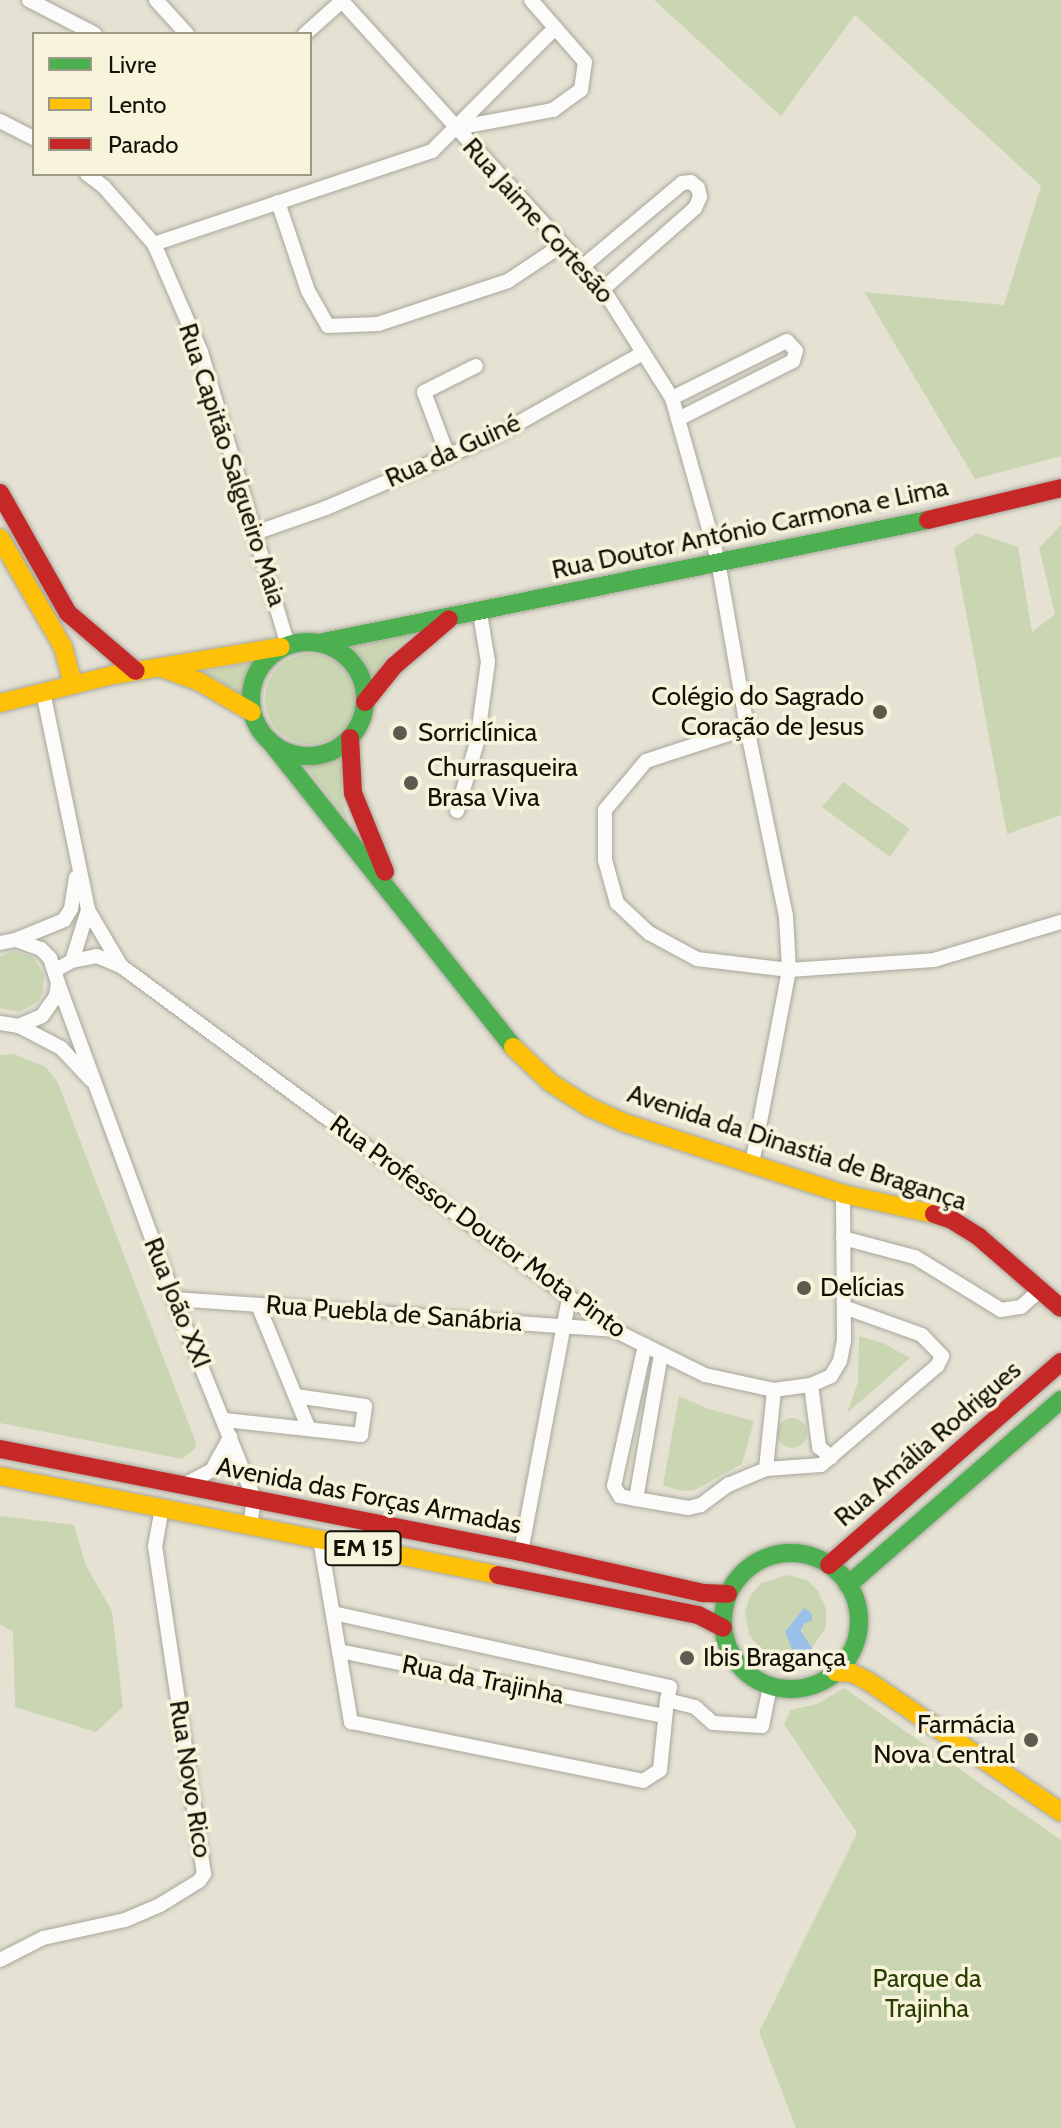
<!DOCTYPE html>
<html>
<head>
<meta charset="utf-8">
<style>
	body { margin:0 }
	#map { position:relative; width:1061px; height:2128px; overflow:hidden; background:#e5e2d4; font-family:Cabin,sans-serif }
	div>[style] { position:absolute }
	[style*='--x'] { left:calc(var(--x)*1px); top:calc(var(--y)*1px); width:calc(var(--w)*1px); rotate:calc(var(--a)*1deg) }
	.green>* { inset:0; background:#cad6b2 }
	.round { border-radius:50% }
	.water>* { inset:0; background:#9abfe8 }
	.roads { filter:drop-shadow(0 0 2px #a8a69b) drop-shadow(0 0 2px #a8a69b) }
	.street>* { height:14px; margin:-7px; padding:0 7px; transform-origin:7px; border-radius:7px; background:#fbfbf9 }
	.fast>* { height:18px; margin:-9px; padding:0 9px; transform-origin:9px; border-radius:9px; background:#4caf50 }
	.fast>.ring { margin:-9px; padding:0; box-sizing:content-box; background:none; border:18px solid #4caf50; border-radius:50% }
	.slow>* { height:18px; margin:-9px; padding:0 9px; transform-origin:9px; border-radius:9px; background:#ffc107 }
	.jam>* { height:18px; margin:-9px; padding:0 9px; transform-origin:9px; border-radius:9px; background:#c62828 }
	.dots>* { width:22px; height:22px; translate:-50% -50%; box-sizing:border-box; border:4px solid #f8f4db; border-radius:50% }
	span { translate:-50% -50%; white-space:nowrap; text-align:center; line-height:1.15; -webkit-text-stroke:7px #f8f4db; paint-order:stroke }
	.shield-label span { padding:2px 6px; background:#f8f4db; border:2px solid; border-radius:6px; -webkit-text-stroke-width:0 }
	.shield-label { font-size:24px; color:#131209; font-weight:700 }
	.street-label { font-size:26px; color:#131209 }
	.poi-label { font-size:26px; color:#131209 }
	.right { translate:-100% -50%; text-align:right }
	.left { translate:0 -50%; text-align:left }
	.park-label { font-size:26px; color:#2a3e02 }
	.legend { position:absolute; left:32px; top:32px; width:280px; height:144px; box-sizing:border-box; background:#f8f4db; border:2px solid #9c9a87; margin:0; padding:10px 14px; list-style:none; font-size:24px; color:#131209 }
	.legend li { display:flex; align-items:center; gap:16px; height:40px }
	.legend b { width:40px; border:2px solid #9c9a87 }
</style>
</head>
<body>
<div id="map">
	<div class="green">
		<i style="clip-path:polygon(654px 0,1061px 0,1061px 456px,975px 479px,864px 292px,1004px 305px,1041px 186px,855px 15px,781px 116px)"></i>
		<i style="clip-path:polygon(1061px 525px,1061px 815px,1007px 834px,954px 548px,977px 533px,1018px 547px,1032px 632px,1055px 614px,1039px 548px)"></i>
		<i style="clip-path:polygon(415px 632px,389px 654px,370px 682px,365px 662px,350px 645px)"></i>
		<i class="round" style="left:265px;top:654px;width:90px;height:90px"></i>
		<i style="clip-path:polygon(255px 662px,246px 679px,244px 696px,202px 672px)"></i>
		<i style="clip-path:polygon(343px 757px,341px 794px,347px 819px,305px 766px)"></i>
		<i style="clip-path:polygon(843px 782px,910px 829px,890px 857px,822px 807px)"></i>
		<i style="clip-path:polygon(14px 951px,33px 957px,44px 974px,43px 993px,37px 1002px,20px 1012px,0 1008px,0 956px)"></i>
		<i style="clip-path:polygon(14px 1054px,46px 1067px,58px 1083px,195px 1440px,196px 1448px,182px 1459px,0 1423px,0 1055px)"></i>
		<i style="clip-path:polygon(859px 1336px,883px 1343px,910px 1358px,847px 1413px,858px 1382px)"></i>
		<i style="clip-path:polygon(679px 1396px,709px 1409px,754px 1421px,742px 1464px,695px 1490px,682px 1491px,663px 1485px)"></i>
		<i class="round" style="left:777px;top:1418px;width:30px;height:30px"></i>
		<i style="clip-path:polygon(0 1516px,74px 1525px,86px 1566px,112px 1611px,123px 1707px,96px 1732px,15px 1707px,13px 1632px,0 1624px)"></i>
		<i style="clip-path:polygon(787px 1575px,807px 1580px,818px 1591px,826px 1609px,826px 1627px,812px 1648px,802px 1636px,804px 1608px,785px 1632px,794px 1654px,779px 1655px,768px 1662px,769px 1659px,749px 1635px,745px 1611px,750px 1596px,761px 1583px)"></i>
		<i style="clip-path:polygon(844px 1688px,1061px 1840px,1061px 2128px,796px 2128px,759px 2032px,857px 1833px,784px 1724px,791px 1710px,817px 1704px)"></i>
	</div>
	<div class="water">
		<i style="clip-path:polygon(804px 1608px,812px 1614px,812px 1620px,804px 1624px,801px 1631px,812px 1648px,811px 1660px,797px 1669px,781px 1669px,768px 1662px,779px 1655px,794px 1654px,785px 1632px)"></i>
	</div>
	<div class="roads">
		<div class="street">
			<i style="--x:29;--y:0;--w:74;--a:27.3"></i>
			<i style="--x:156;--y:0;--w:46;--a:47.6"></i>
			<i style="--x:341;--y:0;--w:390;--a:47.8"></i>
			<i style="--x:603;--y:289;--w:129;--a:57.7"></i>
			<i style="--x:672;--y:398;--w:169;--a:74.2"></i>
			<i style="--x:718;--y:561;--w:169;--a:80.1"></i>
			<i style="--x:747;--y:728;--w:192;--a:78.3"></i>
			<i style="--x:786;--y:916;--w:54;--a:86.8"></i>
			<i style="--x:789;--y:970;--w:197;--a:100.8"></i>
			<i style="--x:305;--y:34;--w:50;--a:-41.7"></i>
			<i style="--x:0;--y:121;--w:38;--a:27"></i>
			<i style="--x:456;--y:128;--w:99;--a:-10.5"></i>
			<i style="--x:553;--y:110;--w:34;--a:-36"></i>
			<i style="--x:581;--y:90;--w:28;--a:-82"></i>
			<i style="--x:585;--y:62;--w:82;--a:-131.1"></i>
			<i style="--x:87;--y:174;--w:21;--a:37"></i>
			<i style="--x:104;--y:187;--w:76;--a:48.7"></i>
			<i style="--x:154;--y:244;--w:118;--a:66.5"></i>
			<i style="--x:201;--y:352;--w:306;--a:73.5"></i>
			<i style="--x:278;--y:202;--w:94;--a:71.4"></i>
			<i style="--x:308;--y:291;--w:40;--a:60.3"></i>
			<i style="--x:328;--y:326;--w:50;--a:-2.3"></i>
			<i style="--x:378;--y:324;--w:137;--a:-18.3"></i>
			<i style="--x:508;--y:281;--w:65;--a:-33.7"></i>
			<i style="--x:154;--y:244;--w:293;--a:-18.5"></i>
			<i style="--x:432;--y:151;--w:174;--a:-45"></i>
			<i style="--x:582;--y:267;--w:131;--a:-40"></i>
			<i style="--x:682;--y:183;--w:9;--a:-6"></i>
			<i style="--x:691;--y:182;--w:9;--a:41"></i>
			<i style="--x:698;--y:188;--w:9;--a:77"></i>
			<i style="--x:700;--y:197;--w:12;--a:114"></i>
			<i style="--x:695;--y:208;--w:123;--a:138.6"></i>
			<i style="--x:672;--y:398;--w:128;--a:-26.4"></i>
			<i style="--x:787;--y:341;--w:13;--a:48"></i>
			<i style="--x:796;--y:351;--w:10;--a:107"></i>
			<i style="--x:793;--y:361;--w:129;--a:153.2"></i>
			<i style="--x:448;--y:456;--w:68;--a:-110.6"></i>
			<i style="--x:424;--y:392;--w:58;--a:-26.6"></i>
			<i style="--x:255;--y:533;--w:75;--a:-19.4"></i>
			<i style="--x:326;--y:508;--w:188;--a:-23.2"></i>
			<i style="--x:499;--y:434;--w:165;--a:-29.4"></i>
			<i style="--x:43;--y:692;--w:223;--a:78.3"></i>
			<i style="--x:88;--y:910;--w:53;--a:107.4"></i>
			<i style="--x:72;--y:961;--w:18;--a:151"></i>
			<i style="--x:747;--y:728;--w:106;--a:161.9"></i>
			<i style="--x:646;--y:761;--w:64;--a:129.9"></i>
			<i style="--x:605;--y:810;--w:50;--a:90"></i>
			<i style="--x:605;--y:860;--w:45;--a:74.4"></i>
			<i style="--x:617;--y:903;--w:44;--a:43.2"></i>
			<i style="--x:649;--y:933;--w:55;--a:28.4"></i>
			<i style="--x:697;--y:959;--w:93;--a:6.8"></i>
			<i style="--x:789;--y:970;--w:145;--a:-3.9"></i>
			<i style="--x:934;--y:960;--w:133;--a:-16.7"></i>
			<i style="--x:457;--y:811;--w:72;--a:-73.8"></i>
			<i style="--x:477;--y:742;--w:81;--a:-82.2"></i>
			<i style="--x:488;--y:662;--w:50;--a:-99.3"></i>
			<i style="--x:88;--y:910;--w:65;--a:59.5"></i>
			<i style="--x:121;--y:966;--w:613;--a:36.44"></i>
			<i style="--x:614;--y:1330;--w:102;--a:26.3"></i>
			<i style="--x:705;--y:1375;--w:71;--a:12.3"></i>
			<i style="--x:774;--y:1390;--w:37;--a:-8"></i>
			<i style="--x:811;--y:1385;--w:22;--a:-24"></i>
			<i style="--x:831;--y:1376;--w:17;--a:-59"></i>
			<i style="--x:840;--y:1361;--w:21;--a:-79"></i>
			<i style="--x:844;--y:1340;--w:146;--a:-90.4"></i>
			<i style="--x:18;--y:939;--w:50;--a:-22.4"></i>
			<i style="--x:64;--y:920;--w:13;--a:-58"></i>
			<i style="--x:71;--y:909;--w:32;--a:-81"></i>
			<i style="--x:0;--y:943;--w:16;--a:-11"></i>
			<i style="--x:16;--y:940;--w:27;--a:20"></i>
			<i style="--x:41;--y:949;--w:13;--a:45"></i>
			<i style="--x:50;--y:958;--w:26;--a:72"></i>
			<i style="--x:58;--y:983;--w:13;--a:99"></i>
			<i style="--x:56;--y:996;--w:24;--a:125"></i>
			<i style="--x:42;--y:1016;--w:25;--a:157"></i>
			<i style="--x:19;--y:1026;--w:19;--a:-171"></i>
			<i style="--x:72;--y:961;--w:25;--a:-11"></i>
			<i style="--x:97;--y:956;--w:26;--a:23"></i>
			<i style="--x:58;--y:983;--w:337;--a:69.8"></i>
			<i style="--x:174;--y:1299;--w:214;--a:68.1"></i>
			<i style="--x:254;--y:1498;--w:27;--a:98"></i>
			<i style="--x:19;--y:1026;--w:47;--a:27.6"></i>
			<i style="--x:61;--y:1048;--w:44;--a:46.8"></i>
			<i style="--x:843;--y:1238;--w:74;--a:14.8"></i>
			<i style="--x:915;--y:1257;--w:101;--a:31.6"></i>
			<i style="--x:1001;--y:1310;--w:20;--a:-9"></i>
			<i style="--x:1021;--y:1307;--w:27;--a:-42"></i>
			<i style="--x:174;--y:1299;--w:440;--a:4"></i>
			<i style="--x:258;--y:1305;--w:132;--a:67.7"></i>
			<i style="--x:645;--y:1345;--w:144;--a:102.4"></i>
			<i style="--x:614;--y:1486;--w:12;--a:59"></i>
			<i style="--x:620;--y:1496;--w:16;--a:11"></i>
			<i style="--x:636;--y:1499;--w:147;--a:-80.2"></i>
			<i style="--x:811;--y:1385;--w:63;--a:82.6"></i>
			<i style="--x:819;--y:1447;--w:16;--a:40"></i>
			<i style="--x:225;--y:1420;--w:137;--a:6.3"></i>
			<i style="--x:361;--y:1435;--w:29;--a:-82"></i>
			<i style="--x:365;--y:1406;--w:70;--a:-171.8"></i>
			<i style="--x:766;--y:1469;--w:79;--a:-84.2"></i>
			<i style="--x:186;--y:1484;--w:30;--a:-28"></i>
			<i style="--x:212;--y:1470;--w:38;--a:-61"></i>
			<i style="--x:636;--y:1499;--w:53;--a:9.8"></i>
			<i style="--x:688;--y:1508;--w:13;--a:-13"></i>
			<i style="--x:701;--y:1505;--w:34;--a:-37"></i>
			<i style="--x:728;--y:1485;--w:41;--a:-22.8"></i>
			<i style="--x:766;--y:1469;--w:55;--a:-4.2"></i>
			<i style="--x:821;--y:1465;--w:153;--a:-40.5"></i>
			<i style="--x:937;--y:1366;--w:11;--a:-63"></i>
			<i style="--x:942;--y:1356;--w:29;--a:-134"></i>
			<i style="--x:922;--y:1335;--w:83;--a:-160.3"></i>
			<i style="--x:320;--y:1539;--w:186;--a:80.4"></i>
			<i style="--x:351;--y:1722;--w:298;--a:11.4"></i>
			<i style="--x:643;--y:1781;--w:20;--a:-33"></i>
			<i style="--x:660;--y:1770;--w:70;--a:-84.3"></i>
			<i style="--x:667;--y:1700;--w:29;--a:14"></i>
			<i style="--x:695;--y:1707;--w:24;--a:42"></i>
			<i style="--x:713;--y:1723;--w:49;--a:3.5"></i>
			<i style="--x:762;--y:1726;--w:41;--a:-78.7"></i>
			<i style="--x:521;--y:1552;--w:258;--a:-79.3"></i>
			<i style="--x:333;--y:1613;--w:345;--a:12.4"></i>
			<i style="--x:670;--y:1687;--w:13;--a:103"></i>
			<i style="--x:339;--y:1651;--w:332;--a:11.3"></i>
			<i style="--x:0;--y:1960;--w:48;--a:-27.1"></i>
			<i style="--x:43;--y:1938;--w:84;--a:-12.4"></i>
			<i style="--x:125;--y:1920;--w:38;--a:-23"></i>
			<i style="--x:160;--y:1905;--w:46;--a:-31.6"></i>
			<i style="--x:199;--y:1881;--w:9;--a:-54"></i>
			<i style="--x:204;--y:1874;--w:331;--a:-98.5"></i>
			<i style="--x:155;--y:1547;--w:39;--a:-80"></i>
		</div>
		<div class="fast">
			<i class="ring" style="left:251px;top:642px;width:96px;height:96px"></i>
			<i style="--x:319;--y:643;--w:621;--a:-11.42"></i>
			<i style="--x:273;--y:745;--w:386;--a:51.5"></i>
			<i class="ring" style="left:723px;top:1553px;width:118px;height:118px"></i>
			<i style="--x:848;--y:1585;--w:282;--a:-41"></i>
		</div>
		<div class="slow">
			<i style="--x:0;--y:538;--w:126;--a:60"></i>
			<i style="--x:63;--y:647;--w:39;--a:75"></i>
			<i style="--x:162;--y:668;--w:38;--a:20"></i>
			<i style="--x:198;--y:681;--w:62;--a:29.9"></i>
			<i style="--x:0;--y:703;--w:116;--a:-13.9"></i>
			<i style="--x:113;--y:675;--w:170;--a:-9.5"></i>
			<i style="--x:513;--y:1047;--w:52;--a:43.5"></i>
			<i style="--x:551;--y:1083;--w:45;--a:32.3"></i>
			<i style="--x:589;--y:1107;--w:39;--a:24"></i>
			<i style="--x:625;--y:1123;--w:229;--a:18"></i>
			<i style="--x:843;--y:1194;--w:93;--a:12.4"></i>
			<i style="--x:0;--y:1476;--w:508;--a:11.24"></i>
			<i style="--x:836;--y:1672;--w:16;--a:4"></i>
			<i style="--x:852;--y:1673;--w:18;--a:27"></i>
			<i style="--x:868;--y:1681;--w:233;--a:34.2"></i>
		</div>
		<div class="jam">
			<i style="--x:0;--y:493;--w:138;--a:60.5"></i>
			<i style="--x:68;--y:613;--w:89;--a:40.5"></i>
			<i style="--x:928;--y:520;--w:137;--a:-13.5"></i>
			<i style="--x:365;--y:702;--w:46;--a:-51.1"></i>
			<i style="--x:394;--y:666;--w:72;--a:-40.5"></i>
			<i style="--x:350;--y:738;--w:55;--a:86.9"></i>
			<i style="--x:353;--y:793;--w:85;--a:67.9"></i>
			<i style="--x:934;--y:1214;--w:19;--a:18"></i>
			<i style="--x:952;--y:1220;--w:32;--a:32"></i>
			<i style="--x:979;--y:1237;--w:108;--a:40.9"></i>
			<i style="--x:0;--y:1449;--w:531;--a:11.18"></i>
			<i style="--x:521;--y:1552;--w:187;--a:12.7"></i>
			<i style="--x:703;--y:1593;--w:25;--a:2"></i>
			<i style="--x:829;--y:1565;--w:308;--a:-41.2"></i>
			<i style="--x:498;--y:1575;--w:204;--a:11.3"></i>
			<i style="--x:698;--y:1615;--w:28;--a:27"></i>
		</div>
	</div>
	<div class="dots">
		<i style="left:880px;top:712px;background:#5c5b50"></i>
		<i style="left:400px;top:733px;background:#5c5b50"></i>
		<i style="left:411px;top:783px;background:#5c5b50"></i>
		<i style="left:804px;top:1288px;background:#5c5b50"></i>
		<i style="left:687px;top:1658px;background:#5c5b50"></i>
		<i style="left:1031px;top:1740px;background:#5c5b50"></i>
	</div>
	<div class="shield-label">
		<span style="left:363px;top:1548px">EM 15</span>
	</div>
	<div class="street-label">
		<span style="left:538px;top:221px;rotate:48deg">Rua Jaime Cortesão</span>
		<span style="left:453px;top:451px;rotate:-24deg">Rua da Guiné</span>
		<span style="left:232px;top:465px;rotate:72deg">Rua Capitão Salgueiro Maia</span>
		<span style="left:750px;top:529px;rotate:-12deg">Rua Doutor António Carmona e Lima</span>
		<span style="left:797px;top:1148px;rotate:18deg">Avenida da Dinastia de Bragança</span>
		<span style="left:478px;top:1227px;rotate:36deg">Rua Professor Doutor Mota Pinto</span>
		<span style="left:177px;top:1303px;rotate:68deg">Rua João XXI</span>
		<span style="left:394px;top:1314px;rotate:4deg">Rua Puebla de Sanábria</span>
		<span style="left:928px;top:1444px;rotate:-41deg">Rua Amália Rodrigues</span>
		<span style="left:369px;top:1496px;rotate:11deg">Avenida das Forças Armadas</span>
		<span style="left:483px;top:1680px;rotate:11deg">Rua da Trajinha</span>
		<span style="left:190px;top:1779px;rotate:81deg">Rua Novo Rico</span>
	</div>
	<div class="poi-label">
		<span class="right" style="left:864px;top:712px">Colégio do Sagrado<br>Coração de Jesus</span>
		<span class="left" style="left:418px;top:733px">Sorriclínica</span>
		<span class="left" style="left:427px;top:783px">Churrasqueira<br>Brasa Viva</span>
		<span class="left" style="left:820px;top:1288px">Delícias</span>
		<span class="left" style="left:703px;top:1658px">Ibis Bragança</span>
		<span class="right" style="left:1015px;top:1740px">Farmácia<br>Nova Central</span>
	</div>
	<div class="park-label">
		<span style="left:927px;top:1994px">Parque da<br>Trajinha</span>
	</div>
	<ul class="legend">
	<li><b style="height:10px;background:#4caf50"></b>Livre</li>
	<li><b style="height:10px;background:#ffc107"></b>Lento</li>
	<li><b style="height:10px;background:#c62828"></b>Parado</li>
	</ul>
</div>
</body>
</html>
